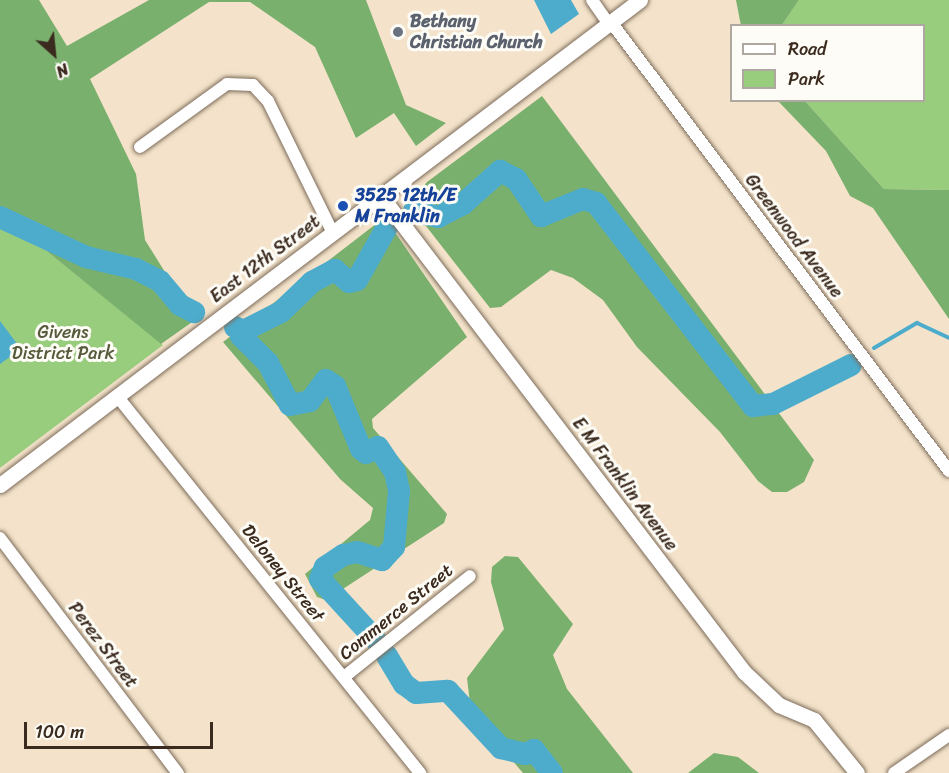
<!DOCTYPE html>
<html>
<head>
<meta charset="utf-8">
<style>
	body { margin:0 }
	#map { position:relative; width:949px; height:773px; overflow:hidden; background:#f4e3ca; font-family:Sriracha,sans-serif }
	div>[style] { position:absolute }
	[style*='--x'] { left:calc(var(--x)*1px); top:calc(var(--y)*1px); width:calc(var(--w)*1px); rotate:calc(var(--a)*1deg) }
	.green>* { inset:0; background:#99cd7e }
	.forest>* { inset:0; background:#7ab06d }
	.water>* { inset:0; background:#4daccc }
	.stream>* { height:4px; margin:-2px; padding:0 2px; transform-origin:2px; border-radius:2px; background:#4daccc }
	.river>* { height:22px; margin:-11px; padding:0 11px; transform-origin:11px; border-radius:11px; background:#4daccc }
	.roads { filter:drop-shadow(0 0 2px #7c6b5a) drop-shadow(0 0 2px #7c6b5a) }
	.minor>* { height:12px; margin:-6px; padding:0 6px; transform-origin:6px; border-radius:6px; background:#fff }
	.tertiary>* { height:15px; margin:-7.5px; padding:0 7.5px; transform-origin:7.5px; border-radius:7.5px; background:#fff }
	.dots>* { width:16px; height:16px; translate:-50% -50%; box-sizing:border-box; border:3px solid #fdfcf7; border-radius:50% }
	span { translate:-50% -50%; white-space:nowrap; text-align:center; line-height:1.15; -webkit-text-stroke:6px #fdfcf7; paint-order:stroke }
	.worship-label { font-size:18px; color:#5b616d; font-weight:700 }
	.left { translate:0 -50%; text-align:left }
	.transit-label { font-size:18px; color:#164399; font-weight:700 }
	.street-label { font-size:18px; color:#3b2a1e }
	.park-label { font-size:18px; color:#575b3b }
	.legend { position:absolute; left:730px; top:24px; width:195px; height:78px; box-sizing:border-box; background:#fdfcf7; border:2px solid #afa8a0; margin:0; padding:8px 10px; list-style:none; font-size:18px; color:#3b2a1e }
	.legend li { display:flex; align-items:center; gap:12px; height:30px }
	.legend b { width:30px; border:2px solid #afa8a0 }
	.north { position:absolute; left:24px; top:24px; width:60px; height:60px; -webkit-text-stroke:4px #fdfcf7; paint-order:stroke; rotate:153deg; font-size:16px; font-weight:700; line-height:24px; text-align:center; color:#3b2a1e }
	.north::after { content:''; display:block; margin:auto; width:21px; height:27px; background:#3b2a1e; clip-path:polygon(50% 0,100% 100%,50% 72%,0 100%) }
	.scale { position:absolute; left:24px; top:722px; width:189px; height:27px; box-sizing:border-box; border:3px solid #3b2a1e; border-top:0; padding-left:8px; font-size:18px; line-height:21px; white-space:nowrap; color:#3b2a1e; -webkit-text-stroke:4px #fdfcf7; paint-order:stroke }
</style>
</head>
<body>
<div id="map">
	<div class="green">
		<i style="clip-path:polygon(799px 0,949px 0,949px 190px,884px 189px,805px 101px,924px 100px,924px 26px,782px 25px)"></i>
		<i style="clip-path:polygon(0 213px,163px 345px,0 468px)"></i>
	</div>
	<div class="forest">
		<i style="clip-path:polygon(0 0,39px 0,67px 46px,149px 0,366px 0,406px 105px,446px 123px,416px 146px,394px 113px,356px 138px,315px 47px,250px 2px,209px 2px,90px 79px,136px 174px,145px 240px,195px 320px,161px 344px,0 213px)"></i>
		<i style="clip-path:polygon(736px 0,799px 0,782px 25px,741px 26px)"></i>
		<i style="clip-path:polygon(542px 96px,814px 460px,804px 482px,787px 492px,772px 492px,758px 481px,720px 432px,637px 347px,603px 300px,573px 278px,551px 270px,501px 307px,490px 308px,415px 212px,415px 197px,427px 182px)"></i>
		<i style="clip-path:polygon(778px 101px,805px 101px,884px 189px,949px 190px,949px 319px,873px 208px,850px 196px,826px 151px)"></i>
		<i style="clip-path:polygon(381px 220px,390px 225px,467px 337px,372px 419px,373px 428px,447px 514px,444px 523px,326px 600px,317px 597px,305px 574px,370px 520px,373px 508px,340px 479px,223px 342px)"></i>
		<i style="clip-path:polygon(505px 556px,518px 557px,573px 624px,553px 655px,567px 689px,633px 773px,523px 773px,471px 712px,467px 678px,504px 629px,491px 582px,492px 567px)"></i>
		<i style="clip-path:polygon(714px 753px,738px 757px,759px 773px,688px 773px)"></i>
	</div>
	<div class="water">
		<i style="clip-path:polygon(534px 0,571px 0,579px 14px,551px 34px)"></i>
		<i style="clip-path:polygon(0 321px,21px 349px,0 364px)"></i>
	</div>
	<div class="stream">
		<i style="--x:874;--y:348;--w:50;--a:-30.2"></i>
		<i style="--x:917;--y:323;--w:35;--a:25"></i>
	</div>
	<div class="river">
		<i style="--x:414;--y:211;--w:25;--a:14"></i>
		<i style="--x:438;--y:217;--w:28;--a:-27"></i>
		<i style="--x:463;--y:204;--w:50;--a:-41.7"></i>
		<i style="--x:500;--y:171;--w:18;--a:27"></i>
		<i style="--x:516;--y:179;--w:45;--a:56"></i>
		<i style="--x:541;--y:216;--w:45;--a:-22"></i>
		<i style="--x:583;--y:199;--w:14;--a:17"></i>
		<i style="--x:596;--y:203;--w:257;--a:52.3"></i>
		<i style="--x:753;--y:406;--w:20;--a:-6"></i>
		<i style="--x:773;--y:404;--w:87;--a:-26.6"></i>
		<i style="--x:0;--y:217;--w:95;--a:24.9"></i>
		<i style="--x:86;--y:257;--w:51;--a:13.5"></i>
		<i style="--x:136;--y:269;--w:27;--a:27"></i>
		<i style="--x:160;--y:281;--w:31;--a:50"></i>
		<i style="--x:180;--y:305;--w:16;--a:27"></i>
		<i style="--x:235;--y:327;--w:9;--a:27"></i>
		<i style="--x:243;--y:331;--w:42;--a:-26.6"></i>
		<i style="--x:281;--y:312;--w:43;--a:-44.1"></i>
		<i style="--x:312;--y:282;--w:26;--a:-28"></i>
		<i style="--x:335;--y:270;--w:18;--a:41"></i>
		<i style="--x:349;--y:282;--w:8;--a:-14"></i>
		<i style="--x:357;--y:280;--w:61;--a:-60.5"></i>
		<i style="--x:243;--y:331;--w:5;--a:112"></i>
		<i style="--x:241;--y:336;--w:38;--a:45"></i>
		<i style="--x:268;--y:363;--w:47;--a:62.4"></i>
		<i style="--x:290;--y:405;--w:20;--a:-11"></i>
		<i style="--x:310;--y:401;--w:26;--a:-53"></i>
		<i style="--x:326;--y:380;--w:11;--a:34"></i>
		<i style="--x:335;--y:386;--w:68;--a:67.6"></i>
		<i style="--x:361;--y:449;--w:6;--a:39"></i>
		<i style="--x:366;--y:453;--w:13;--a:-27"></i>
		<i style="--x:378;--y:447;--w:30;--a:56"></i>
		<i style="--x:395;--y:472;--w:19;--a:78"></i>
		<i style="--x:399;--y:491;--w:56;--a:95.1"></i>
		<i style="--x:394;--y:547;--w:18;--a:133"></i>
		<i style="--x:382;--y:560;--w:26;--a:-162"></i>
		<i style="--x:357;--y:552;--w:14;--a:168"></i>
		<i style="--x:343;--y:555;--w:22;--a:146"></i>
		<i style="--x:325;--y:567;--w:13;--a:113"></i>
		<i style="--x:320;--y:579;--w:81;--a:47.5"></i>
		<i style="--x:387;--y:656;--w:33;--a:59"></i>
		<i style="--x:404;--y:684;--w:15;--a:37"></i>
		<i style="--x:416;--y:693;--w:32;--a:-4"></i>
		<i style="--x:448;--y:691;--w:78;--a:47.1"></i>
		<i style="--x:501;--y:748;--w:25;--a:14"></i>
		<i style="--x:525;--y:754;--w:10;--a:-24"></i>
		<i style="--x:534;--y:750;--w:29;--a:52"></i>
	</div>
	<div class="roads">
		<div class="minor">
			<i style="--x:592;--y:0;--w:29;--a:55"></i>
			<i style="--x:611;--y:22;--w:562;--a:53.03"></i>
			<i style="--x:140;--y:147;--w:107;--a:-35.9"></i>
			<i style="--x:227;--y:84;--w:26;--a:2"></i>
			<i style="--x:253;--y:85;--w:22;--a:47"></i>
			<i style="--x:268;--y:101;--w:147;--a:63.8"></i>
			<i style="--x:117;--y:396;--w:484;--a:51.2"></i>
			<i style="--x:0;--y:538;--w:295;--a:52.9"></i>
			<i style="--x:344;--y:677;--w:161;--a:-38.7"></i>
			<i style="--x:894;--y:773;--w:67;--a:-34.6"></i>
		</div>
		<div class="tertiary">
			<i style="--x:381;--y:196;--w:599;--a:52.67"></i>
			<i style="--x:744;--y:672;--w:48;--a:43.3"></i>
			<i style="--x:779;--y:705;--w:38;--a:23"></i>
			<i style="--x:814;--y:720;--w:68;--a:50.9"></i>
			<i style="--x:0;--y:485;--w:803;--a:-37.16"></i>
		</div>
	</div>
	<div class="dots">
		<i style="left:398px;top:32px;background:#6b7280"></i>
		<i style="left:343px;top:206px;background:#1a4fb4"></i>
	</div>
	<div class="worship-label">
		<span class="left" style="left:410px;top:32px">Bethany<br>Christian Church</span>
	</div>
	<div class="transit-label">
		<span class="left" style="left:355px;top:206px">3525 12th/E<br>M Franklin</span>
	</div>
	<div class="street-label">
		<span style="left:794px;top:236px;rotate:53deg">Greenwood Avenue</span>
		<span style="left:265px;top:259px;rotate:-37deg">East 12th Street</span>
		<span style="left:625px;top:484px;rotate:53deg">E M Franklin Avenue</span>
		<span style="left:283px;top:573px;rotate:51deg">Deloney Street</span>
		<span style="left:396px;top:612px;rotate:-39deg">Commerce Street</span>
		<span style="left:103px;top:645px;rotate:53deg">Perez Street</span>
	</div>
	<div class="park-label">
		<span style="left:63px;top:343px">Givens<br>District Park</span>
	</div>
	<ul class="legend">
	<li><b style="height:8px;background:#fff"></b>Road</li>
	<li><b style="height:16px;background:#99cd7e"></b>Park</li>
	</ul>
	<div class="north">N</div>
	<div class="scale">100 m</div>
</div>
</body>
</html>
